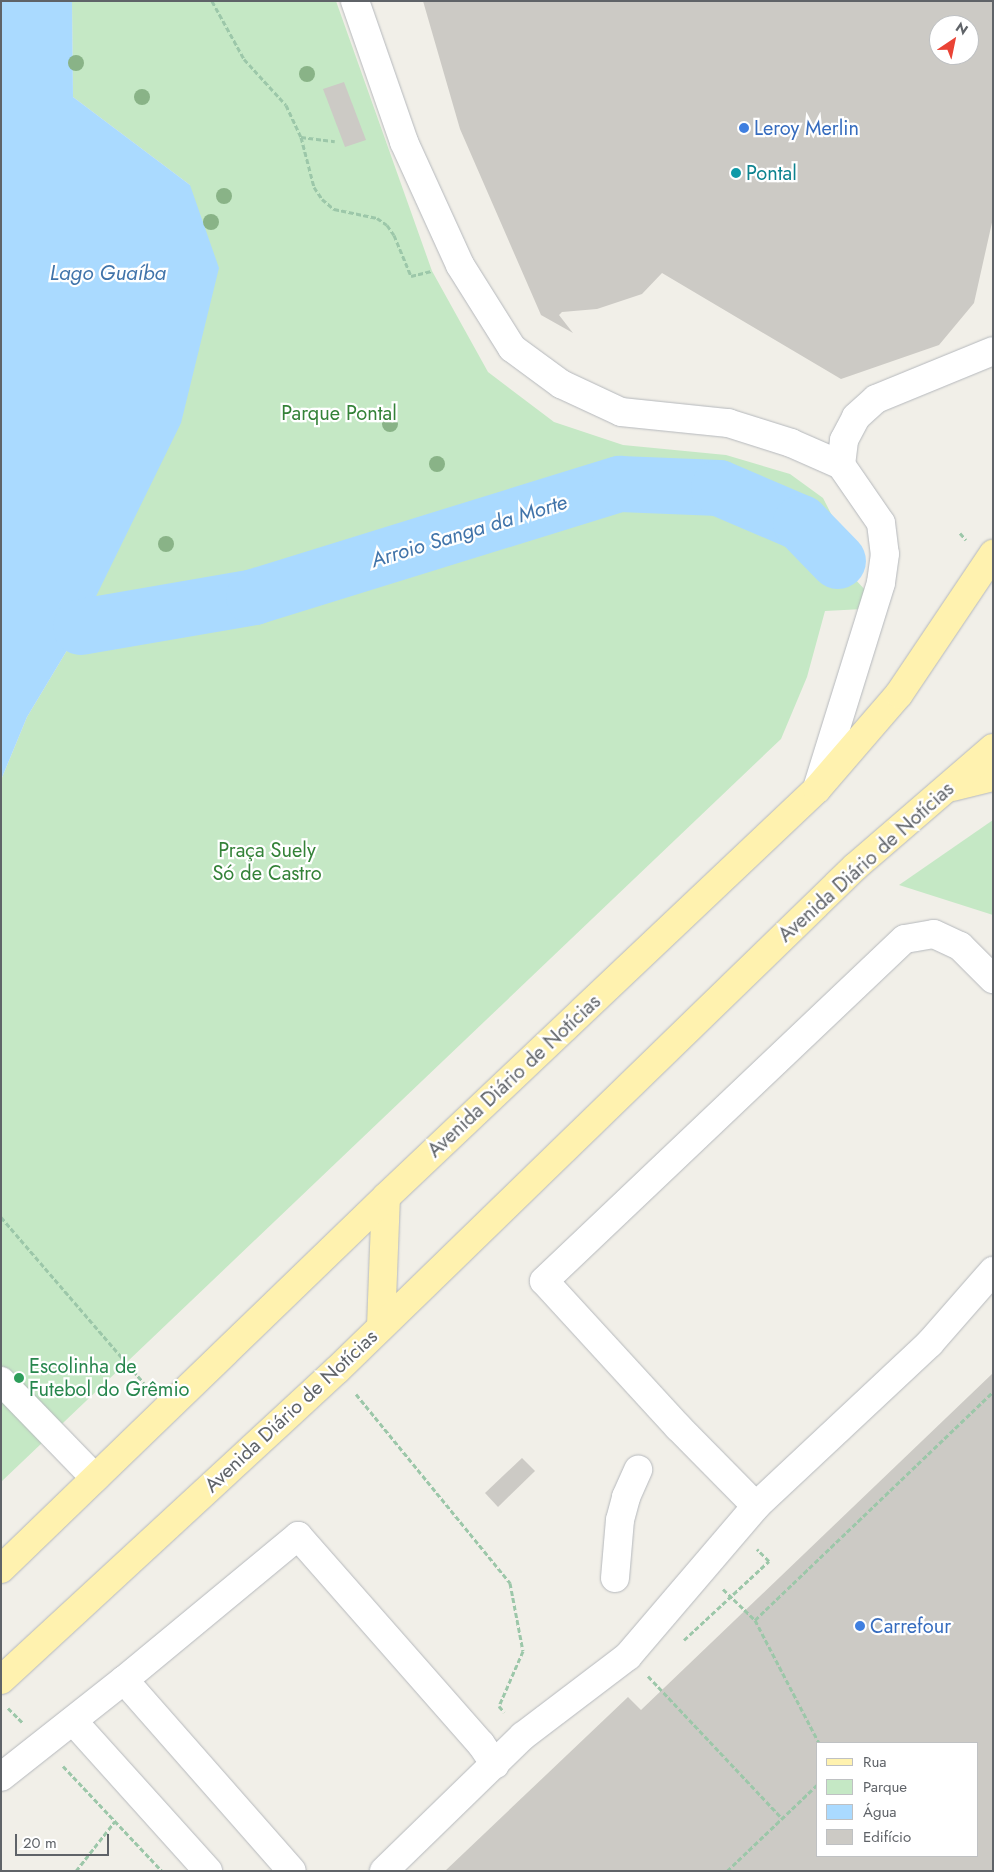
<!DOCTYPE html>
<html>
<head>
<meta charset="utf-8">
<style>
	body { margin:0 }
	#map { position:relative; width:994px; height:1872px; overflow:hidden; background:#f1efe8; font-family:Jost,sans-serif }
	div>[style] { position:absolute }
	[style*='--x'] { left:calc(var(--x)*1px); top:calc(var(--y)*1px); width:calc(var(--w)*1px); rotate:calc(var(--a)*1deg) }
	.green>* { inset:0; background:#c5e8c5 }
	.water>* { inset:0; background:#aadaff }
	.river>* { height:56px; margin:-28px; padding:0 28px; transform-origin:28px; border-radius:28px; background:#aadaff }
	.building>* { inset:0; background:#cccac5 }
	.path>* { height:3px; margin-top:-1.5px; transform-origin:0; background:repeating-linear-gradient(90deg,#9cc7a9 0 5px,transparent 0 7.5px) }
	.roads { filter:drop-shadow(0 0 1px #b5b8bc) drop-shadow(0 0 1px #b5b8bc) }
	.minor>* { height:28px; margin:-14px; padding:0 14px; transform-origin:14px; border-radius:14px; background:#fff }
	.major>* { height:28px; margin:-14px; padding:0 14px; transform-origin:14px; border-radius:14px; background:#fff2af }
	.trees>* { width:16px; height:16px; margin:-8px; border-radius:50%; background:#89b387 }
	.dots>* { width:14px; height:14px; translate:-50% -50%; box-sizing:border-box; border:2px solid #fff; border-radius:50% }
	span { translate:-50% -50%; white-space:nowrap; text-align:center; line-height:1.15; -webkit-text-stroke:4.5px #fff; paint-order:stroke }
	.shop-label { font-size:20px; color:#366cbe }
	.left { translate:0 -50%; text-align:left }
	.culture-label { font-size:20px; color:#0d838f }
	.park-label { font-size:20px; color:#348238 }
	.street-label { font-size:20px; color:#5f6368 }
	.leisure-label { font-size:20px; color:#27864d }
	.water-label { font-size:21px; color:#4174aa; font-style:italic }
	.frame { position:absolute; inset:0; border:2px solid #5f6368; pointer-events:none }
	.legend { position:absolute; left:816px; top:1742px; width:162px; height:115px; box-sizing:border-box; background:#fff; border:1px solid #bfc1c3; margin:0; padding:6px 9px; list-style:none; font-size:15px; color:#5f6368 }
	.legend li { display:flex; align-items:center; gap:10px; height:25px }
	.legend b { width:25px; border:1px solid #bfc1c3 }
	.north { position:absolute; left:929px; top:15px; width:50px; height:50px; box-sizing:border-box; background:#fff; border:1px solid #bfc1c3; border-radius:50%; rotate:34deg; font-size:14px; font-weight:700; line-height:20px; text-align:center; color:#5f6368 }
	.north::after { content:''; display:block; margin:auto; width:18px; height:22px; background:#ea4335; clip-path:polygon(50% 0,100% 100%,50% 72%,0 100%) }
	.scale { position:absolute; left:15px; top:1834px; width:94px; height:22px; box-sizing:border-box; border:2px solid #5f6368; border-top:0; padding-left:6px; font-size:15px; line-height:18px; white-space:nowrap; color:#5f6368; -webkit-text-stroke:4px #fff; paint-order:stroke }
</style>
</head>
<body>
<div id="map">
	<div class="green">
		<i style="clip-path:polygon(72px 1px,336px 1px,432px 271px,488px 372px,554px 422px,623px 445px,726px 455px,790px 474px,823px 498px,844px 539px,838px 561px,882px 608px,825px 611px,807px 677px,781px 739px,1px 1482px,1px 780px,27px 717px,81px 627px,190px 185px,73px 97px)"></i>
		<i style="clip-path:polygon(993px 820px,993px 915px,899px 885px)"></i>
	</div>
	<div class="water">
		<i style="clip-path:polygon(1px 1px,72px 1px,73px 97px,190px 185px,219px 268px,181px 423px,81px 627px,27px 717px,1px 780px)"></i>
	</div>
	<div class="river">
		<i style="--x:81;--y:627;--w:176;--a:-9.8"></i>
		<i style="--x:254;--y:597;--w:383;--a:-17.2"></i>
		<i style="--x:620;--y:484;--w:99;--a:2.3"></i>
		<i style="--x:719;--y:488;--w:89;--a:23.1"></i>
		<i style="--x:801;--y:523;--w:53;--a:45.8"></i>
	</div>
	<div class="building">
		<i style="clip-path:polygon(evenodd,423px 1px,993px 1px,993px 218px,974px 303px,939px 345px,841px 379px,662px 273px,642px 294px,597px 309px,562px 312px,559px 315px,573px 333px,541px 315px,460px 129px,423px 1px,939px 25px,969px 25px,969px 55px,939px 55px,939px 25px)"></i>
		<i style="clip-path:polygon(344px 82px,366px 140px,345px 147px,323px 89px)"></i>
		<i style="clip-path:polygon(evenodd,993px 1373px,993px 1871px,445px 1871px,628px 1697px,641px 1710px,993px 1373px,818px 1743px,978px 1743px,978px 1856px,818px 1856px,818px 1743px)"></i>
		<i style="clip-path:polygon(522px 1458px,535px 1471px,498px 1507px,485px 1493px)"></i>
	</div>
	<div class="path">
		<i style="--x:212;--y:1;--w:66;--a:61.1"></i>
		<i style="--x:244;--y:59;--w:62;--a:47.6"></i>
		<i style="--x:286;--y:105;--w:35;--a:65"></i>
		<i style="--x:301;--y:137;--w:52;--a:75.4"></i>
		<i style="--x:314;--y:187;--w:14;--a:56"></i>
		<i style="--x:322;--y:199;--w:16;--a:40"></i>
		<i style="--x:334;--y:209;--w:44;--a:11.8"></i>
		<i style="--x:377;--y:218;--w:12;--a:35"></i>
		<i style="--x:387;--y:225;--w:12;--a:55"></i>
		<i style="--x:394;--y:235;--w:44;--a:67.5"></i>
		<i style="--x:411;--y:276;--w:21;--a:-14"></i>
		<i style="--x:301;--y:137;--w:34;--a:7"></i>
		<i style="--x:960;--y:533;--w:9;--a:49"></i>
		<i style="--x:1;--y:1217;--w:219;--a:49.3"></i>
		<i style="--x:356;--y:1394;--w:244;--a:50.8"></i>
		<i style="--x:510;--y:1583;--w:69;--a:79.2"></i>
		<i style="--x:523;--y:1651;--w:60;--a:113.6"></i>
		<i style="--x:499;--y:1706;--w:8;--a:50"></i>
		<i style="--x:723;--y:1589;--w:45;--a:44.1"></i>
		<i style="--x:755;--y:1620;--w:139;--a:62.5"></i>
		<i style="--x:755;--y:1620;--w:330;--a:-43.8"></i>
		<i style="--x:684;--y:1640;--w:116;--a:-42.9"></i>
		<i style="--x:769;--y:1561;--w:17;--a:-135"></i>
		<i style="--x:648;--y:1676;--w:195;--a:46.7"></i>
		<i style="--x:8;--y:1708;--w:21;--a:45"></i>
		<i style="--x:63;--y:1766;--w:144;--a:46.7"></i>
		<i style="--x:76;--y:1871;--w:63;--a:-52"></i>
		<i style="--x:727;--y:1871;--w:126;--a:-43.7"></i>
	</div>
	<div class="roads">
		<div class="minor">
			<i style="--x:355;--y:1;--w:149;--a:70.8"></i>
			<i style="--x:404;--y:142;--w:135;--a:65.5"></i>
			<i style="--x:460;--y:265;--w:98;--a:57.9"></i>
			<i style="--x:512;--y:348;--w:61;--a:36.3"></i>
			<i style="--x:561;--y:384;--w:66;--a:25"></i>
			<i style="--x:621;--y:412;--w:108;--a:5.9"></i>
			<i style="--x:728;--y:423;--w:66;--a:17.6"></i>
			<i style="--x:791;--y:443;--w:55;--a:23.7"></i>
			<i style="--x:841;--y:465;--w:70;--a:55.4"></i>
			<i style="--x:881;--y:523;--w:31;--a:83"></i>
			<i style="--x:885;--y:554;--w:29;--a:98"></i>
			<i style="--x:881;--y:583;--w:216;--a:107.3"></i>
			<i style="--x:841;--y:465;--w:25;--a:-83"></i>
			<i style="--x:844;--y:440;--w:26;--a:-62"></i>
			<i style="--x:856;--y:417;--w:27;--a:-42"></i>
			<i style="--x:876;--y:399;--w:126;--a:-22.3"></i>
			<i style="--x:1;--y:1381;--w:135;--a:45.9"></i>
			<i style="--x:756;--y:1506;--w:111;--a:-134.6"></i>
			<i style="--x:678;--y:1427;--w:198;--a:-132.5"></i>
			<i style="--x:544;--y:1281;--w:497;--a:-43.5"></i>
			<i style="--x:905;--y:939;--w:29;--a:-10"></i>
			<i style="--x:934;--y:934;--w:29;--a:25"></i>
			<i style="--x:960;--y:946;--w:47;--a:45"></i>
			<i style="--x:615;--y:1578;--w:58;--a:-85.1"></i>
			<i style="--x:620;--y:1520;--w:24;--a:-75"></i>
			<i style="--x:626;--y:1497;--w:30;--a:-66"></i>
			<i style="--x:124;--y:1680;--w:254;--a:48.7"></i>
			<i style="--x:73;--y:1721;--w:202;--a:48"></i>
			<i style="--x:1;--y:1777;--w:157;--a:-38.3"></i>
			<i style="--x:124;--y:1680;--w:226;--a:-39.6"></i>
			<i style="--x:298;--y:1536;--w:277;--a:48.7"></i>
			<i style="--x:481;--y:1744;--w:25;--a:56"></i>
			<i style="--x:384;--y:1871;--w:194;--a:-44.2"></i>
			<i style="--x:523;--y:1736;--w:132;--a:-37.3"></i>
			<i style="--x:628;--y:1656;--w:197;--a:-49.5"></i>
			<i style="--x:756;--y:1506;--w:238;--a:-43.1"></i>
			<i style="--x:930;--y:1343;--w:96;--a:-48.8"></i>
		</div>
		<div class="major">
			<i style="--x:952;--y:787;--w:42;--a:-13.7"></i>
			<i style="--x:381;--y:1326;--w:129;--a:-87.8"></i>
			<i style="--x:1;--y:1569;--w:535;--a:-44.02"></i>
			<i style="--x:386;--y:1197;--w:593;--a:-43.43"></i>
			<i style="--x:817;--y:789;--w:125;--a:-49.2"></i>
			<i style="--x:899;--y:694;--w:169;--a:-56.1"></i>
			<i style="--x:1;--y:1680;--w:457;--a:-42.7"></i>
			<i style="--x:337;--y:1370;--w:722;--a:-44.16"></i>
			<i style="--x:855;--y:867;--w:182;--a:-40.8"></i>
		</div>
	</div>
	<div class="trees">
		<i style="left:76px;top:63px"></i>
		<i style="left:307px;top:74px"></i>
		<i style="left:142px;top:97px"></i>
		<i style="left:224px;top:196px"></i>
		<i style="left:211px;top:222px"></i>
		<i style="left:390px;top:424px"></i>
		<i style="left:437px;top:464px"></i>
		<i style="left:166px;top:544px"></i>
	</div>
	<div class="dots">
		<i style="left:744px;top:128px;background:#3f7fe0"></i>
		<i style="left:736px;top:173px;background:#0f9aa8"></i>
		<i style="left:19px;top:1378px;background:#2e9e5b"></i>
		<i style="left:860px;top:1626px;background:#3f7fe0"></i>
	</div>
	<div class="shop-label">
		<span class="left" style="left:754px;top:128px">Leroy Merlin</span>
		<span class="left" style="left:870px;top:1626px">Carrefour</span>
	</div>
	<div class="culture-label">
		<span class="left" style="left:746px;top:173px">Pontal</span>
	</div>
	<div class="park-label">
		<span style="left:339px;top:413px">Parque Pontal</span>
		<span style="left:267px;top:862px">Praça Suely<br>Só de Castro</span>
	</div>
	<div class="street-label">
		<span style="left:866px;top:862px;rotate:-42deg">Avenida Diário de Notícias</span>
		<span style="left:514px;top:1076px;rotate:-43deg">Avenida Diário de Notícias</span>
		<span style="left:291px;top:1411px;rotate:-43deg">Avenida Diário de Notícias</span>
	</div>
	<div class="leisure-label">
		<span class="left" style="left:29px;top:1378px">Escolinha de<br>Futebol do Grêmio</span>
	</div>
	<div class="water-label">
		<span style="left:108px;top:273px">Lago Guaíba</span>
		<span style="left:469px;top:531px;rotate:-17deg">Arroio Sanga da Morte</span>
	</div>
	<div class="frame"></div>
	<ul class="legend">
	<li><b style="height:6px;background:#fff2af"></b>Rua</li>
	<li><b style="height:14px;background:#c5e8c5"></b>Parque</li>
	<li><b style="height:14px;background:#aadaff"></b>Água</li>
	<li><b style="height:14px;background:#cccac5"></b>Edifício</li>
	</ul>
	<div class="north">N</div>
	<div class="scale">20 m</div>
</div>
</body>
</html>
